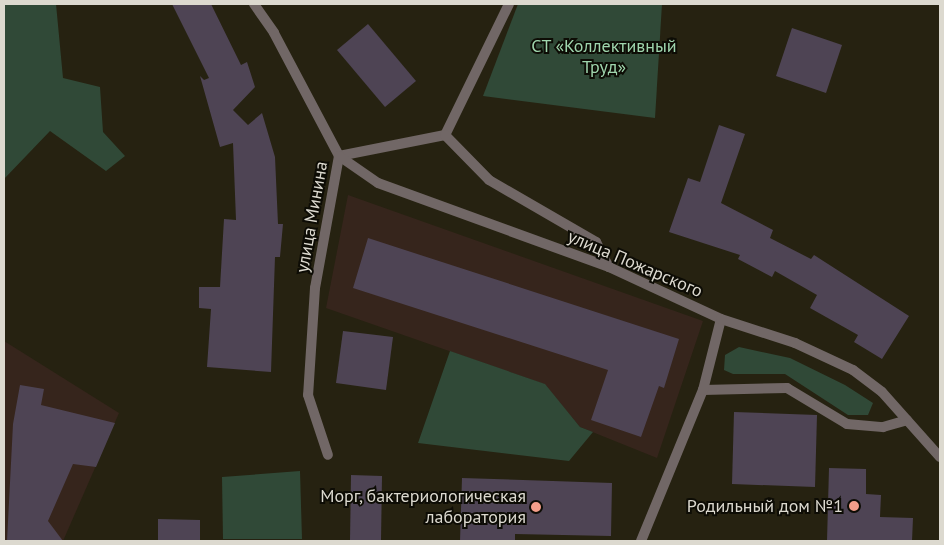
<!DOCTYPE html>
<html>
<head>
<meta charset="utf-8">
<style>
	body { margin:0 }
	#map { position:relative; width:944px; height:545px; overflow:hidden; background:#262211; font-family:"PT Sans",sans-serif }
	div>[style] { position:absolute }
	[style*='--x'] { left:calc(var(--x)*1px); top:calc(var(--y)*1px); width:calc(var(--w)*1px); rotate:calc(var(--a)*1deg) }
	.industrial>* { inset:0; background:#36251c }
	.green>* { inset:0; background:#304937 }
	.building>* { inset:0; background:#4e4454 }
	.lane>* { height:10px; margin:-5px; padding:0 5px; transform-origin:5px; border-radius:5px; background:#716766 }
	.street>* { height:10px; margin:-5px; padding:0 5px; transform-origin:5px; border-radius:5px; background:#716766 }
	.dots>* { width:14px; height:14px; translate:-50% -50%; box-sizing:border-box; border:2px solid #0d0c05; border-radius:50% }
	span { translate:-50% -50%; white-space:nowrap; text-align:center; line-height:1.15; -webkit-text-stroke:4px #0d0c05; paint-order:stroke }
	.park-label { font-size:18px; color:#9fd5ad }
	.street-label { font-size:18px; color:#dcd9cf }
	.poi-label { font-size:18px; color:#dcd9cf }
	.right { translate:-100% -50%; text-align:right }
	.frame { position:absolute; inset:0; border:5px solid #dcd9cf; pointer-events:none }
</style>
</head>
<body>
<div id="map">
	<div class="industrial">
		<i style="clip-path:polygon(348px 195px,703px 321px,657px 458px,580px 427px,544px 384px,326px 308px)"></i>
		<i style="clip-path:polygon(4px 341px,119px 413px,63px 541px,4px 541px)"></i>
	</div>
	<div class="green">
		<i style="clip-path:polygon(4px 4px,56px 4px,63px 78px,100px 87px,103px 132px,125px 156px,106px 171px,50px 131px,4px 179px)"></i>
		<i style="clip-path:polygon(518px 4px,662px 4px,655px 118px,483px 96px)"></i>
		<i style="clip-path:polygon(739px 347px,790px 358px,845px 385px,873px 403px,868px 415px,848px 415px,785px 374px,733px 374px,724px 370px,725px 355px)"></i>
		<i style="clip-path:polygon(450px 351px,545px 384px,580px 427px,593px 432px,569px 461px,418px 443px)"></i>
		<i style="clip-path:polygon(300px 471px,302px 539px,223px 539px,222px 477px)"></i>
	</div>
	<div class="building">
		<i style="clip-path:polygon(172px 4px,211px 4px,241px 65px,247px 62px,255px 87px,233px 110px,248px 125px,262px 113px,275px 157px,278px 224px,283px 224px,280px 257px,275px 257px,271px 372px,207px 367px,211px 309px,199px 308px,199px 287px,220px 287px,224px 219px,236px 220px,233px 143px,220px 147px,200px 76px,204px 80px,209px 78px)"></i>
		<i style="clip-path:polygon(368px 24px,416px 81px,385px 107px,337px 50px)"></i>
		<i style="clip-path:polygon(792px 28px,842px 45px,826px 93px,776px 76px)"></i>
		<i style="clip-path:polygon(719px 125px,745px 134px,721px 203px,773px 230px,770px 238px,811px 259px,814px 255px,909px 316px,882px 359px,854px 342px,858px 335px,810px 308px,817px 295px,775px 271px,772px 277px,738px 259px,740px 255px,669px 232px,688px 178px,700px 182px)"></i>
		<i style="clip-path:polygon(368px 238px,679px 339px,664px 388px,659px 386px,641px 437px,591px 420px,608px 370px,353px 288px)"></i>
		<i style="clip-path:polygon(343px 331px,393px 337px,386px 390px,336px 383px)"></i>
		<i style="clip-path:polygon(20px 385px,44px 389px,41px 405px,115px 423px,96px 467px,73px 464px,48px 521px,63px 541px,7px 541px,13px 424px)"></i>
		<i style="clip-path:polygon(734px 412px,817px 415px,815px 487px,732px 484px)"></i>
		<i style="clip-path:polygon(829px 468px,866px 469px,866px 494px,881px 495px,880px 517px,913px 518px,912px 541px,827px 541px)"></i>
		<i style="clip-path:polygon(351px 475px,382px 476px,381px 541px,350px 541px)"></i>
		<i style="clip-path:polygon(462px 478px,612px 483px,611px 536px,515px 534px,515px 541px,460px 541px)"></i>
		<i style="clip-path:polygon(158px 519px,200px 520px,200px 541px,158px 541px)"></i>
	</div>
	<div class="lane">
		<i style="--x:339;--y:156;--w:108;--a:-11.2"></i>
		<i style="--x:703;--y:390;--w:84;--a:-1.4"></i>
		<i style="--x:787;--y:388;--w:70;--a:31"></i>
		<i style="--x:847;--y:424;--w:36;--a:5"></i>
		<i style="--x:883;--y:427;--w:25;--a:-16"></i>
		<i style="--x:641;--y:541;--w:163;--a:-67.7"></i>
		<i style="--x:703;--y:390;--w:73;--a:-75.8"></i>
	</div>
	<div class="street">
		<i style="--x:254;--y:4;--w:35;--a:55"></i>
		<i style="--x:274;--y:33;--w:139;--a:62.1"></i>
		<i style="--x:339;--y:156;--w:134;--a:100.3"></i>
		<i style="--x:315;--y:288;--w:107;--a:93.7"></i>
		<i style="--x:308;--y:395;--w:63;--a:71.6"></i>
		<i style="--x:509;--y:4;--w:146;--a:116"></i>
		<i style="--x:445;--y:135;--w:63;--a:45.6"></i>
		<i style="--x:489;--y:180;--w:124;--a:30.1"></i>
		<i style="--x:596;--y:242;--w:28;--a:63"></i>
		<i style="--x:339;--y:156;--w:47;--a:34.7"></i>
		<i style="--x:378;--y:183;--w:246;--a:20"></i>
		<i style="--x:609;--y:267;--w:123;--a:24.9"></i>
		<i style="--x:721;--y:319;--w:78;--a:18"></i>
		<i style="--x:795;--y:343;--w:64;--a:25"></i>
		<i style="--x:853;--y:370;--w:36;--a:37"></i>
		<i style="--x:882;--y:392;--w:87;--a:48.3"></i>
	</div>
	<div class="dots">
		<i style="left:854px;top:506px;background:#f49e8a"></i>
		<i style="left:536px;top:507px;background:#f49e8a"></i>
	</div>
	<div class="park-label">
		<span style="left:604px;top:57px">СТ «Коллективный<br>Труд»</span>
	</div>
	<div class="street-label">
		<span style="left:312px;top:217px;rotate:-80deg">улица Минина</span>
		<span style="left:635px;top:264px;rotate:23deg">улица Пожарского</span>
	</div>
	<div class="poi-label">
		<span class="right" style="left:526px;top:507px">Морг, бактериологическая<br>лаборатория</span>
		<span class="right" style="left:843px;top:506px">Родильный дом №1</span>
	</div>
	<div class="frame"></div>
</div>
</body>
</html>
